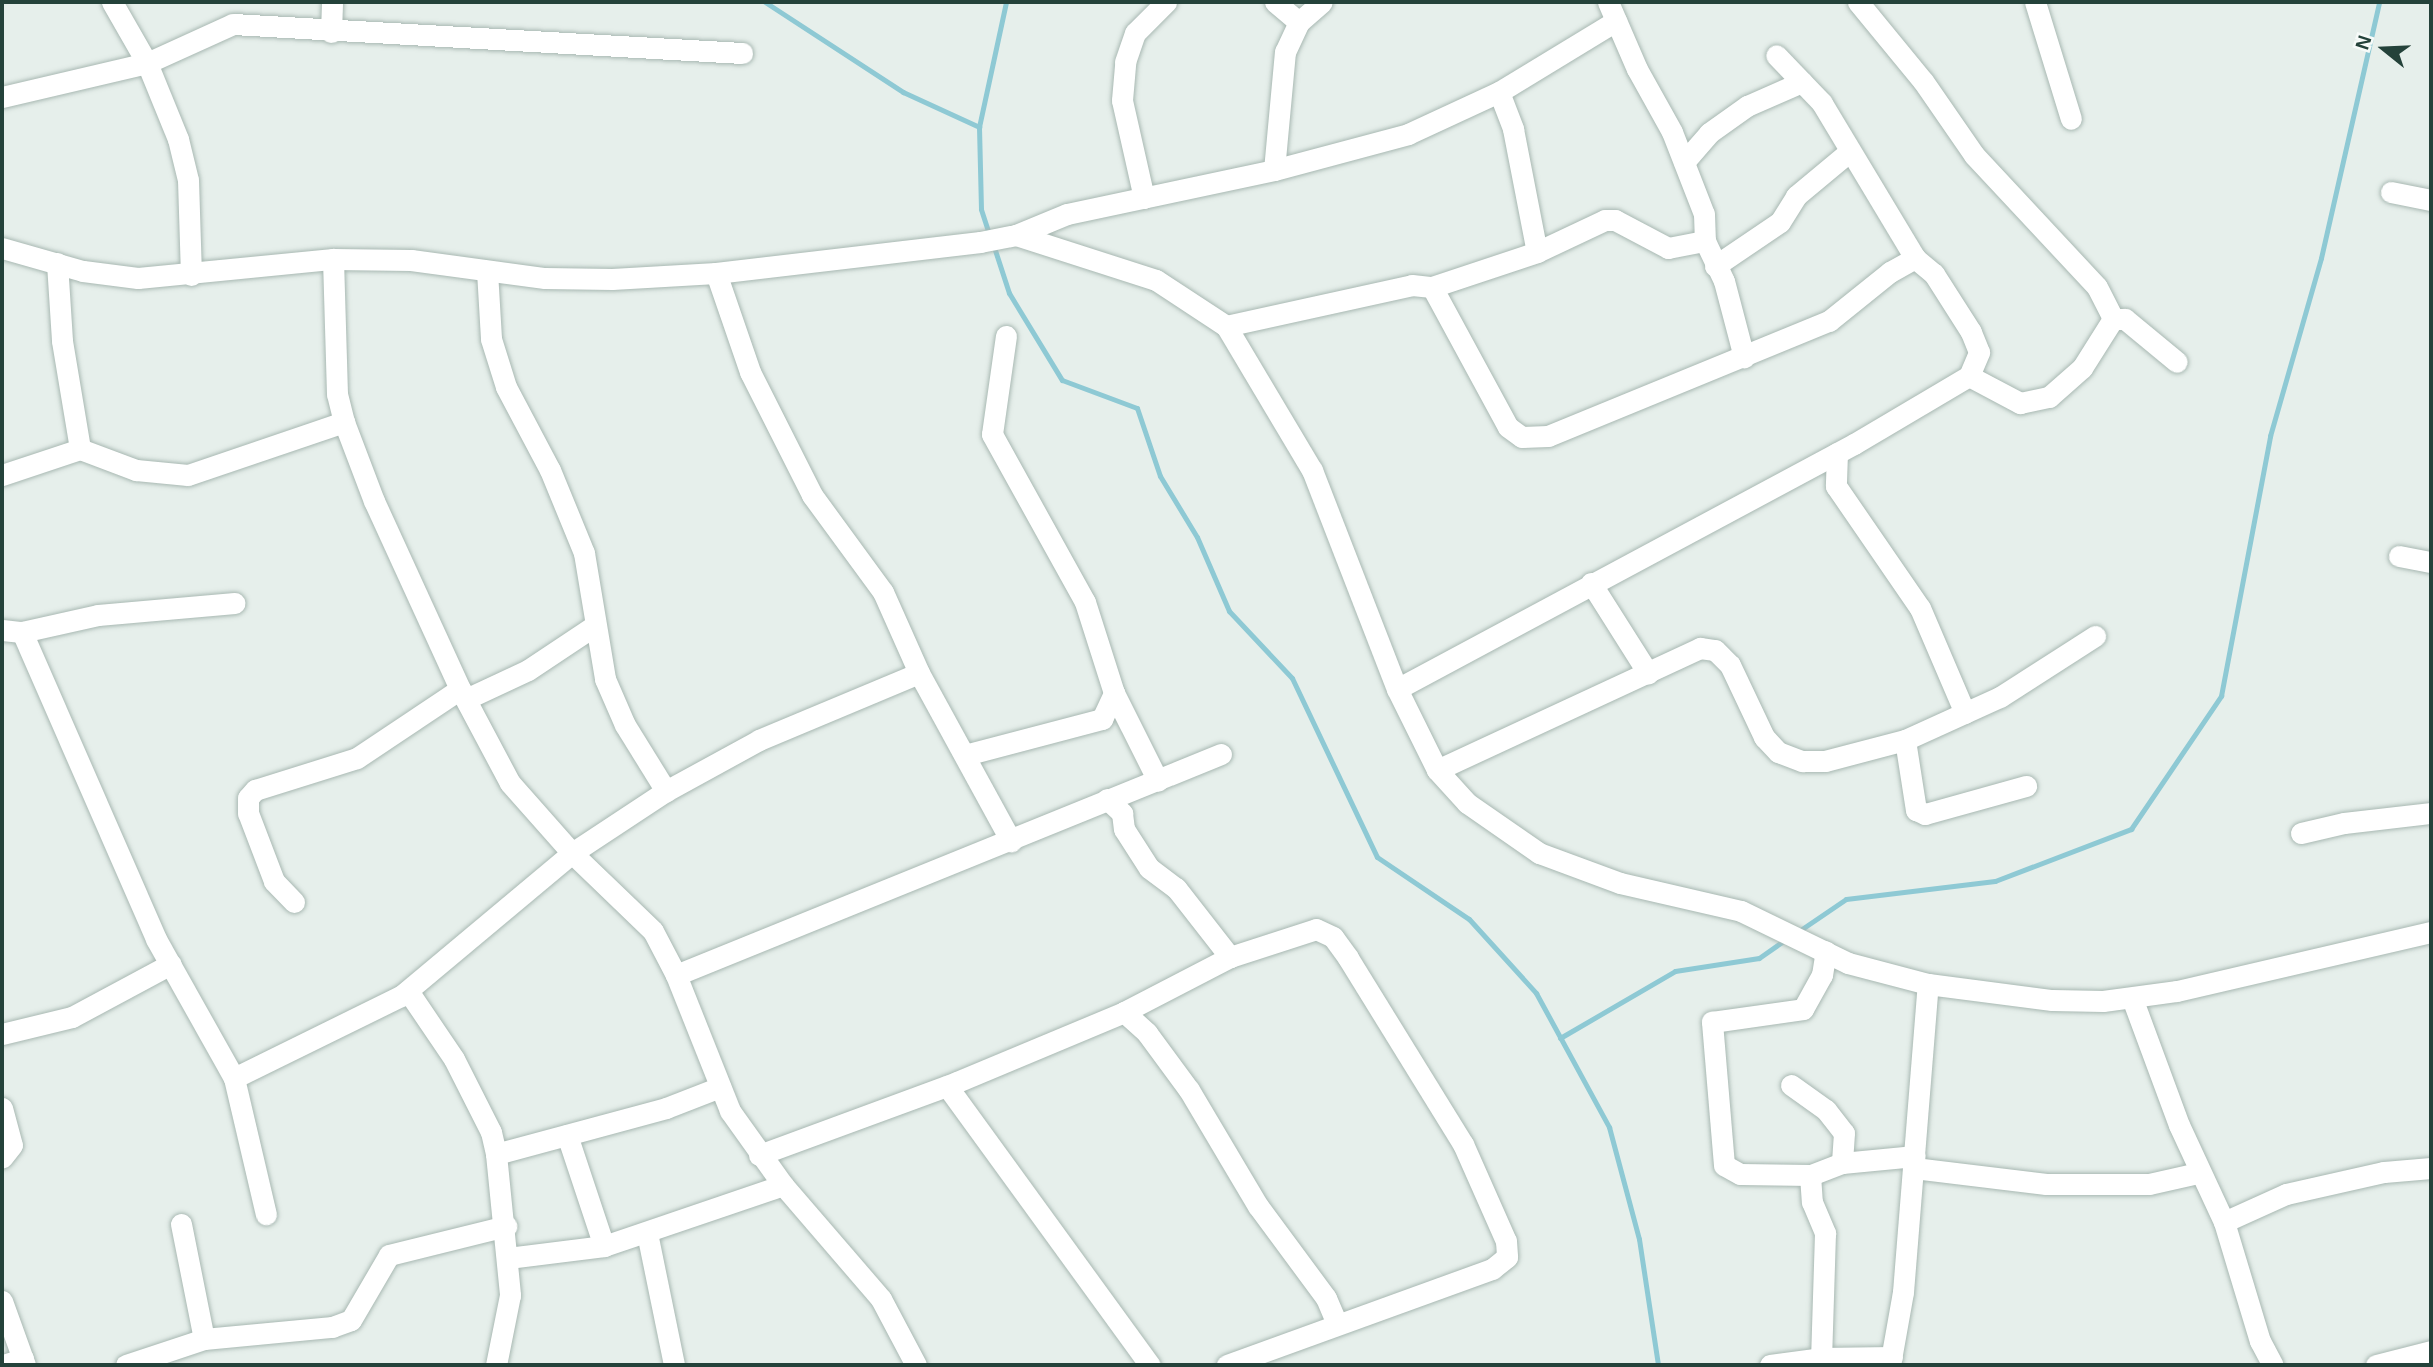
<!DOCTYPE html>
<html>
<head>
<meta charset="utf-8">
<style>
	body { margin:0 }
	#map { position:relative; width:2433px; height:1367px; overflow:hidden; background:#e6efeb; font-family:Helvetica,sans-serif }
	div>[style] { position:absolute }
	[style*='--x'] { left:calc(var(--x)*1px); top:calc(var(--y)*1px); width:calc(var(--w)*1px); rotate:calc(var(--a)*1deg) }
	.stream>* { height:5px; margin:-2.5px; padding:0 2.5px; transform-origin:2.5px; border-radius:2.5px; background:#8ec9d4 }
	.roads { filter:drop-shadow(0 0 2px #a8b8b2) drop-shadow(0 0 2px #a8b8b2) }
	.minor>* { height:21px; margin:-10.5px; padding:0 10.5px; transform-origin:10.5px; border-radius:10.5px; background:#fff }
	span { translate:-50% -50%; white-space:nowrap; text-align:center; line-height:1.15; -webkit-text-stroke:6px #f7fbf9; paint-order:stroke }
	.frame { position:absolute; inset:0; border:4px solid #24423a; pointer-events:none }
	.north { position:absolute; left:2349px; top:14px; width:70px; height:70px; -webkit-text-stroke:5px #f7fbf9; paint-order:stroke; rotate:288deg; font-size:19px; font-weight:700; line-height:28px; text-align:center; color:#24423a }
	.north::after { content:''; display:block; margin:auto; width:24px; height:32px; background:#24423a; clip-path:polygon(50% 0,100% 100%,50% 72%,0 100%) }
</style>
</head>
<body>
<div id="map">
	<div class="stream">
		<i style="--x:765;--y:2;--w:165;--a:33.1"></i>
		<i style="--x:903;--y:92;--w:84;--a:24.7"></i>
		<i style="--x:989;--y:234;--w:26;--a:-108"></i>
		<i style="--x:981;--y:209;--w:82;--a:-91.4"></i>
		<i style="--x:979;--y:127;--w:128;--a:-77.8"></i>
		<i style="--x:993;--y:244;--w:52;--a:71.9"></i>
		<i style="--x:1009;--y:293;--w:102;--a:58.7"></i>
		<i style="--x:1062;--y:380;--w:80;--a:20.5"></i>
		<i style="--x:1137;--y:408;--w:72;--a:71.3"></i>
		<i style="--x:1160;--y:476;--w:71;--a:58.8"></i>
		<i style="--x:1197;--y:537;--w:81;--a:66.6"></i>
		<i style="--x:1229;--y:611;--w:92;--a:46.8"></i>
		<i style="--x:1292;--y:678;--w:198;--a:64.6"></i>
		<i style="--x:1377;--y:857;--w:111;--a:34"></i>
		<i style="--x:1469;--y:919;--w:100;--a:47.8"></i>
		<i style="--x:1536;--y:993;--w:153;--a:61.4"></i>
		<i style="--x:1609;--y:1127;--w:116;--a:75"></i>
		<i style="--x:1639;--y:1239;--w:127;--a:81.4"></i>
		<i style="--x:1796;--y:933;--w:60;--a:-34.2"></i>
		<i style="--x:1846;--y:899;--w:150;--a:-6.9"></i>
		<i style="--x:1995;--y:881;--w:146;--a:-20.9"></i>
		<i style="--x:2131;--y:829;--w:161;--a:-55.9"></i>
		<i style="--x:2221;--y:696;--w:265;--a:-79.3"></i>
		<i style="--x:2270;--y:436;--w:185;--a:-74"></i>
		<i style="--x:2321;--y:258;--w:262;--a:-77.2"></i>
		<i style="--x:1560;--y:1038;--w:133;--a:-30.2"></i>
		<i style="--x:1675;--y:971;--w:85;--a:-8.8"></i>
		<i style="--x:1759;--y:958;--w:32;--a:-35"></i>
	</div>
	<div class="roads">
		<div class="minor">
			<i style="--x:112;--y:2;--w:70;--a:60.2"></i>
			<i style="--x:147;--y:63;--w:82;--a:67.8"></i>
			<i style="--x:178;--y:139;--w:42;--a:76.3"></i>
			<i style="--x:188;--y:180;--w:95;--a:88.2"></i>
			<i style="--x:1275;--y:2;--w:31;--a:40"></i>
			<i style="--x:1608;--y:2;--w:73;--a:66.6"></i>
			<i style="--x:1637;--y:69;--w:72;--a:60.9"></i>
			<i style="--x:1672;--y:132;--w:88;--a:68.7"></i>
			<i style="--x:1704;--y:214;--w:27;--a:88"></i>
			<i style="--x:1705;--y:241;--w:44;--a:64.6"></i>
			<i style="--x:1724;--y:281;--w:79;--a:75.3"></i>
			<i style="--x:1858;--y:2;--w:102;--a:50.6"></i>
			<i style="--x:1923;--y:81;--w:90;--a:55.4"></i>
			<i style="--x:1974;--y:155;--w:180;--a:47"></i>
			<i style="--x:2097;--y:287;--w:36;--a:63"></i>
			<i style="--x:2113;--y:319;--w:12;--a:0"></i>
			<i style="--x:2125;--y:319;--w:67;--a:39.6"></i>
			<i style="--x:2035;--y:2;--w:122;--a:72.9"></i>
			<i style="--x:331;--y:32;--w:30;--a:-88"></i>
			<i style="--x:1499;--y:92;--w:40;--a:69"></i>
			<i style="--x:1513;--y:129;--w:125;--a:79"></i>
			<i style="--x:2;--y:97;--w:149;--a:-13.2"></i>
			<i style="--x:147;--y:63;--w:94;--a:-24.4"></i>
			<i style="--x:233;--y:24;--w:510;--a:3.26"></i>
			<i style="--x:1684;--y:162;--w:38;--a:-49"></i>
			<i style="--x:1709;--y:133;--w:47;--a:-35.4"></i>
			<i style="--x:1747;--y:106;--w:60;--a:-23.6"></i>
			<i style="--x:1274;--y:170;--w:119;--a:-84.7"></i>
			<i style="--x:1285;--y:52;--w:33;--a:-65"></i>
			<i style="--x:1299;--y:22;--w:30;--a:-41"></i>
			<i style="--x:2391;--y:192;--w:41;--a:11.3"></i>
			<i style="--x:1144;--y:198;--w:100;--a:-102.7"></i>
			<i style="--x:1122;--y:100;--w:38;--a:-85"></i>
			<i style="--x:1125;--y:62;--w:31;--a:-71"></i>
			<i style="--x:1135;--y:33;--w:44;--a:-45"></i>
			<i style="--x:1016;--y:235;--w:147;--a:17.8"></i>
			<i style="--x:1156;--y:280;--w:84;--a:33.3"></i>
			<i style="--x:1226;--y:326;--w:168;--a:59.2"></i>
			<i style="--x:1312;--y:470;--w:235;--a:68.8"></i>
			<i style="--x:1397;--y:689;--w:90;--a:63.7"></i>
			<i style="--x:1437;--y:770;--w:45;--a:47.7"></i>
			<i style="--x:1467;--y:803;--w:88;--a:34.8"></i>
			<i style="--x:1539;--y:853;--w:86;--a:20.3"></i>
			<i style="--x:1620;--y:883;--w:124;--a:13"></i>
			<i style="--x:1741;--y:911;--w:119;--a:25.9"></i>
			<i style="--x:1848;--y:963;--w:83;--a:14.7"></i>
			<i style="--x:1928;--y:984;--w:125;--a:7.4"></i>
			<i style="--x:2052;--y:1000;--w:51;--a:1.1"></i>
			<i style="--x:2103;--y:1001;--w:75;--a:-7.7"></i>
			<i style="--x:2177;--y:991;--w:261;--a:-13.1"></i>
			<i style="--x:2;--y:248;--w:84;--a:15.9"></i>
			<i style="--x:83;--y:271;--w:55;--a:7.3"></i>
			<i style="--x:138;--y:278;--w:196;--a:-5.6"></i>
			<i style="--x:333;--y:259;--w:78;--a:0.7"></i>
			<i style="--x:411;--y:260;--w:135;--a:7.7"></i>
			<i style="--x:545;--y:278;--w:67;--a:0.9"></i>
			<i style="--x:612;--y:279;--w:104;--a:-3.3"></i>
			<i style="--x:716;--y:273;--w:266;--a:-6.7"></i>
			<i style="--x:980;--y:242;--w:37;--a:-11"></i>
			<i style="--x:1016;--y:235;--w:55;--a:-22.4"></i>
			<i style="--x:1067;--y:214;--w:212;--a:-12"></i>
			<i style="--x:1274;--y:170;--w:139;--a:-15"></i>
			<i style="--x:1408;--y:134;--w:100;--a:-24.8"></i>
			<i style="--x:1499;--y:92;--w:137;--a:-31.3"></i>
			<i style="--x:333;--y:259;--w:135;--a:88.3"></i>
			<i style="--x:337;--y:394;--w:29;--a:76"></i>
			<i style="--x:344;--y:422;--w:85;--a:69.2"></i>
			<i style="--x:374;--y:501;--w:207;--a:65.4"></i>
			<i style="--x:460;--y:689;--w:106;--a:62"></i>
			<i style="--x:510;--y:783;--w:94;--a:48.5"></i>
			<i style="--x:572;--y:853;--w:112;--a:43.9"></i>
			<i style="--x:653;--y:931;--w:50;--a:62.4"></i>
			<i style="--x:676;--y:975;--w:146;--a:68.3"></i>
			<i style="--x:730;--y:1111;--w:91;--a:54.4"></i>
			<i style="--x:783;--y:1185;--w:150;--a:49.3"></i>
			<i style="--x:881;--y:1299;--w:75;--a:62.1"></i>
			<i style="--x:57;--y:263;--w:78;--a:86.3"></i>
			<i style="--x:62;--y:341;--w:109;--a:80.5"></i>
			<i style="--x:1715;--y:266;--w:78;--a:-34.1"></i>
			<i style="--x:1780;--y:222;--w:31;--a:-58"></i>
			<i style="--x:1796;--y:196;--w:70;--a:-39.8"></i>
			<i style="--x:487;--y:271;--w:68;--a:86.6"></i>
			<i style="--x:491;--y:339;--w:50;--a:72.6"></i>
			<i style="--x:506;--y:387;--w:94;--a:62.1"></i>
			<i style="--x:550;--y:470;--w:90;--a:67.7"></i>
			<i style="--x:584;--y:553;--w:128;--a:80.5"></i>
			<i style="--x:605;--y:679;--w:50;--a:66.5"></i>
			<i style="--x:625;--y:725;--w:78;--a:58.2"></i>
			<i style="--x:716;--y:273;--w:105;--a:71"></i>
			<i style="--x:750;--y:372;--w:138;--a:63.2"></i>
			<i style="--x:812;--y:495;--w:120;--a:53.8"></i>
			<i style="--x:883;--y:592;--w:89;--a:66"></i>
			<i style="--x:919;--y:673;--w:192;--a:61.3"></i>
			<i style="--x:1432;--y:287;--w:159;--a:61.5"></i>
			<i style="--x:1508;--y:427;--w:17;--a:36"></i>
			<i style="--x:1522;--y:437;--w:26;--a:-2"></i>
			<i style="--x:1548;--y:436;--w:304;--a:-22.3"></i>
			<i style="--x:1829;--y:321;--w:78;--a:-38.8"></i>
			<i style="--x:1890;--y:272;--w:29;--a:-29"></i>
			<i style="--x:1226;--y:326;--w:190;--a:-12.4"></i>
			<i style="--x:1412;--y:285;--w:20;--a:6"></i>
			<i style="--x:1432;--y:287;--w:111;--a:-18.4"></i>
			<i style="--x:1537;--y:252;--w:75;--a:-25.2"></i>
			<i style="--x:1605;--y:220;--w:10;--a:0"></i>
			<i style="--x:1615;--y:220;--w:60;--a:27.8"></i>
			<i style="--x:1668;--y:248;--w:38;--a:-11"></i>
			<i style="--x:1969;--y:376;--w:58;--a:27.9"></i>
			<i style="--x:2020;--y:403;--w:30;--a:-12"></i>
			<i style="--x:2049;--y:397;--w:44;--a:-41.3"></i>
			<i style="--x:2082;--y:368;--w:58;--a:-57.7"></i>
			<i style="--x:1837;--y:453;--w:33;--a:92"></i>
			<i style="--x:1836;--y:486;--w:148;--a:55.5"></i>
			<i style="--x:1920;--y:608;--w:114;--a:66.8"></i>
			<i style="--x:2;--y:475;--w:82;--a:-18.4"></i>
			<i style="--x:80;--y:449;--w:60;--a:20.6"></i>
			<i style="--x:136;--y:470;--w:52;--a:5.5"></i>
			<i style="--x:188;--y:475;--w:165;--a:-18.8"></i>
			<i style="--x:2399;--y:556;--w:33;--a:11"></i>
			<i style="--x:1591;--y:583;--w:107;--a:57.7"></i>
			<i style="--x:2;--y:630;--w:20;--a:6"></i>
			<i style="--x:22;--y:632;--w:78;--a:-12.6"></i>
			<i style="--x:98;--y:615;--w:137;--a:-5"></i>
			<i style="--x:22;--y:632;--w:335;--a:66.4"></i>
			<i style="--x:156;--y:939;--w:159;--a:60.7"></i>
			<i style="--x:234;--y:1078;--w:140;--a:76.8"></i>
			<i style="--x:1397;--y:689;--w:519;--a:-28.2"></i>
			<i style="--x:1854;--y:444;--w:134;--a:-30.6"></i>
			<i style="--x:1969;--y:376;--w:26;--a:-67"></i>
			<i style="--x:1979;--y:352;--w:22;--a:-112"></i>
			<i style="--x:1971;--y:332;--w:69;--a:-122.5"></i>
			<i style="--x:1934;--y:274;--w:25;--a:-140"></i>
			<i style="--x:1915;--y:258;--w:181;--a:-121"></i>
			<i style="--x:1822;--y:103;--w:66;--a:-133.8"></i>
			<i style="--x:1114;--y:693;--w:98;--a:63.4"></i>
			<i style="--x:466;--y:699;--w:68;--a:-25.1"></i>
			<i style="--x:528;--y:670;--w:79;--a:-33.7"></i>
			<i style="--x:1905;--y:740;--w:71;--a:81.1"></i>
			<i style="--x:1916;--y:810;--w:10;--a:24"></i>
			<i style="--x:1925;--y:814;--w:105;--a:-15.5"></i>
			<i style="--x:965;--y:755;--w:142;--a:-14.7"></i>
			<i style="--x:1102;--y:719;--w:29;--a:-65"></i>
			<i style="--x:1114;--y:693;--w:96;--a:-107.7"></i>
			<i style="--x:1085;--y:602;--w:192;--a:-119"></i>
			<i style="--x:992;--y:434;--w:99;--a:-81.9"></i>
			<i style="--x:1437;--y:770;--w:290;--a:-24.9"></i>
			<i style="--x:1700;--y:648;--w:15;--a:8"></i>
			<i style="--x:1715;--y:650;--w:21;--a:45"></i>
			<i style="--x:1730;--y:665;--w:80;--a:64.7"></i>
			<i style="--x:1764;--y:737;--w:21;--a:47"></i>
			<i style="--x:1778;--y:752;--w:26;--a:21"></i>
			<i style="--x:1802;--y:761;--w:23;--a:0"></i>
			<i style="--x:1825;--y:761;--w:83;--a:-14.7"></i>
			<i style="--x:1905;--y:740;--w:104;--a:-24.4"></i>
			<i style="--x:2000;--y:697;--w:113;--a:-32.7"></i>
			<i style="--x:1107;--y:799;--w:21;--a:43"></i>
			<i style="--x:1122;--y:813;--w:16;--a:83"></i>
			<i style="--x:1124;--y:829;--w:46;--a:57.3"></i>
			<i style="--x:1149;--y:868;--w:34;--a:37"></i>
			<i style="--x:1176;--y:888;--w:88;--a:52"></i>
			<i style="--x:2301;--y:833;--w:44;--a:-13.1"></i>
			<i style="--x:2344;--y:823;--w:88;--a:-6.6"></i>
			<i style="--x:294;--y:902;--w:29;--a:-134"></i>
			<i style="--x:274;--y:881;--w:73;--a:-110.9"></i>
			<i style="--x:248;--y:813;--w:15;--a:-90"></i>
			<i style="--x:248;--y:798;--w:11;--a:-49"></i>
			<i style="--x:255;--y:790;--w:107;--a:-17.4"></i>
			<i style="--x:357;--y:758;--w:124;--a:-33.8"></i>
			<i style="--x:676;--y:975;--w:588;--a:-22.07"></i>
			<i style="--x:408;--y:991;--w:82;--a:55.9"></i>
			<i style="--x:454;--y:1059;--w:82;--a:63.1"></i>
			<i style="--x:491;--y:1132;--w:23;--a:77"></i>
			<i style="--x:496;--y:1154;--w:142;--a:84.3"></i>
			<i style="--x:510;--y:1295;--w:71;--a:101.3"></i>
			<i style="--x:2132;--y:998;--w:135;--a:69.7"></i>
			<i style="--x:2179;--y:1125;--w:107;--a:65.1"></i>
			<i style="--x:2224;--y:1222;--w:124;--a:73.2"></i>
			<i style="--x:2260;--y:1341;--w:27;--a:62"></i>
			<i style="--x:1124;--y:1012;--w:31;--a:42"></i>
			<i style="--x:1147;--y:1033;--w:71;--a:53.6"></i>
			<i style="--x:1189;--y:1090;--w:135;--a:59.3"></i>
			<i style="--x:1258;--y:1206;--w:114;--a:53.5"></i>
			<i style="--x:1326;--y:1298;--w:26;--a:67"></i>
			<i style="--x:2;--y:1034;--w:72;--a:-13.7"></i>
			<i style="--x:72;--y:1017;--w:112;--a:-28.2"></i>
			<i style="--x:234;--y:1078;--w:186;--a:-26.2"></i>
			<i style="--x:401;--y:996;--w:223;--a:-39.9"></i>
			<i style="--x:572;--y:853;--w:113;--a:-33.4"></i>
			<i style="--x:666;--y:791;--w:106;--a:-28.7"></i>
			<i style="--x:759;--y:740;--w:173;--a:-22.7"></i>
			<i style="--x:1791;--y:1085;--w:43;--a:35.5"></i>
			<i style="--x:1826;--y:1110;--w:29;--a:52"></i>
			<i style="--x:1844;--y:1133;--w:30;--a:94"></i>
			<i style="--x:1842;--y:1163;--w:34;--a:159"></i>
			<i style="--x:1810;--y:1175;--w:27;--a:86"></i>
			<i style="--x:1812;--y:1202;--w:34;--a:67"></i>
			<i style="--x:1825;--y:1233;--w:125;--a:91.8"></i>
			<i style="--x:947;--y:1086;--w:345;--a:54"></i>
			<i style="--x:2;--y:1108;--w:38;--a:75"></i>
			<i style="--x:12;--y:1145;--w:16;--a:128"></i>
			<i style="--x:567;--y:1135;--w:117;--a:71.6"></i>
			<i style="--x:496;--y:1154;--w:176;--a:-15.1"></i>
			<i style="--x:666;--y:1108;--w:58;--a:-21.3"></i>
			<i style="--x:759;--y:1155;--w:211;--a:-20.2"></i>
			<i style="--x:957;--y:1082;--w:181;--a:-22.7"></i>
			<i style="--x:1124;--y:1012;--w:119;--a:-27.4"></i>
			<i style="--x:1230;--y:957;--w:90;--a:-18"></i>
			<i style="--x:1316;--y:929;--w:19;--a:25"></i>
			<i style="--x:1333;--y:937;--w:26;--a:54"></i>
			<i style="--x:1348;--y:958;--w:219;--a:58.3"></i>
			<i style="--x:1463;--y:1144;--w:106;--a:66.1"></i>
			<i style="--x:1506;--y:1241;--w:16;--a:86"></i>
			<i style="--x:1507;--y:1257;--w:19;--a:141"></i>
			<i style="--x:1492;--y:1269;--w:282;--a:160.1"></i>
			<i style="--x:1842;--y:1163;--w:73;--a:-5.5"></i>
			<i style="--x:1914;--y:1168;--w:133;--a:6.9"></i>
			<i style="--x:2046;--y:1184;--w:103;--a:0"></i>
			<i style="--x:2149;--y:1184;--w:50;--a:-12.7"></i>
			<i style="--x:1810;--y:1175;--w:70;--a:-179.2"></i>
			<i style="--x:1740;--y:1174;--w:18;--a:-151"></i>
			<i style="--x:1724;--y:1165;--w:144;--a:-94.8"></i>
			<i style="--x:1712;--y:1022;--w:92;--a:-8.1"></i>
			<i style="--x:1803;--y:1009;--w:39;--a:-61"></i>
			<i style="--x:1822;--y:975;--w:24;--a:-81"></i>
			<i style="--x:2224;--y:1222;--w:68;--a:-24.3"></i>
			<i style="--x:2286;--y:1194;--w:100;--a:-12.7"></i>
			<i style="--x:2384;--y:1172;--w:47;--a:-4.9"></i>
			<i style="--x:181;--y:1224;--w:117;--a:78.7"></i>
			<i style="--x:647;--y:1233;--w:135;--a:78.4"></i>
			<i style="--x:508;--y:1258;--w:97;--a:-7.1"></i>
			<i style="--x:604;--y:1246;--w:189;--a:-18.8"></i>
			<i style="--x:2;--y:1301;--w:68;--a:70.2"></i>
			<i style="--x:3;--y:1365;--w:21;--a:-17"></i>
			<i style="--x:126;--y:1365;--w:82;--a:-18.4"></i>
			<i style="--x:204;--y:1339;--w:129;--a:-5.4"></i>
			<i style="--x:332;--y:1327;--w:20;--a:-20"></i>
			<i style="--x:351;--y:1320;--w:75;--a:-59.7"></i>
			<i style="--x:389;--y:1255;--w:121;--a:-13.9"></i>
			<i style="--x:1770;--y:1365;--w:51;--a:-7.8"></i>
			<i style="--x:1821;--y:1358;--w:71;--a:-0.8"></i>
			<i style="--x:1890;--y:1365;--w:74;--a:-79.9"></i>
			<i style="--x:1903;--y:1292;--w:309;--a:-85.4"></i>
			<i style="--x:2376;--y:1365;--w:57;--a:-14.3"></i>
		</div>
	</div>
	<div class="frame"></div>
	<div class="north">N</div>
</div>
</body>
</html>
